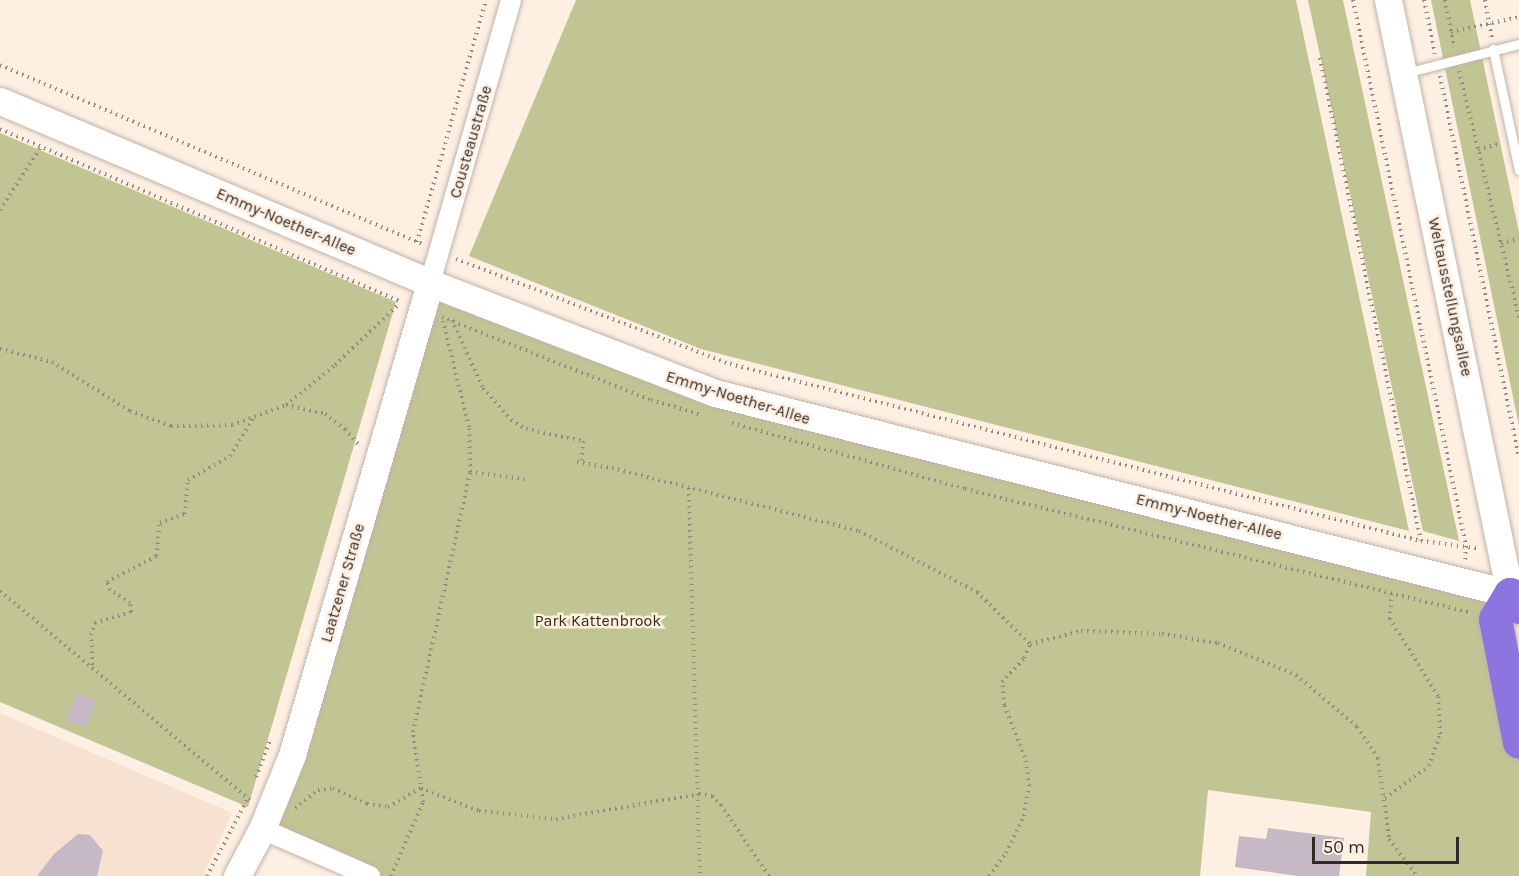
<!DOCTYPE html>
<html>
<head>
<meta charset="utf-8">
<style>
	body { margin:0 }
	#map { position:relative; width:1519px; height:876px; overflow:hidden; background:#feefe3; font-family:Karla,sans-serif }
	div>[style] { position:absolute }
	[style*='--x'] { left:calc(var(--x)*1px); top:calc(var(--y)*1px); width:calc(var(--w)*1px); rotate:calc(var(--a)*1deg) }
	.built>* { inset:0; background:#f7e1d1 }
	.green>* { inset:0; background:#c1c594 }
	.building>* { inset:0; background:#c6b8c4 }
	.path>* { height:4px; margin-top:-2px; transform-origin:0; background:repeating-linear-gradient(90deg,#948a82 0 1.5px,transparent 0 6px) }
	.roads { filter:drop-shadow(0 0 2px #c1b3a8) drop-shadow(0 0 2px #c1b3a8) }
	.lane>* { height:9px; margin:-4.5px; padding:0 4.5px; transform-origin:4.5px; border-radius:4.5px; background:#fff }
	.street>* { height:20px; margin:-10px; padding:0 10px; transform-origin:10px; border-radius:10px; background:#fff }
	.secondary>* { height:27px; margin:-13.5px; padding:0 13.5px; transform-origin:13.5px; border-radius:13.5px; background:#fff }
	.highway>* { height:33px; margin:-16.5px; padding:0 16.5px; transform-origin:16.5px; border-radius:16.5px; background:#8d75e0 }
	span { translate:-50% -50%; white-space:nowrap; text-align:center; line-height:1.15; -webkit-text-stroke:5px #feefe3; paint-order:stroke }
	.street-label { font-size:16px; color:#312b27 }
	.park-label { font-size:16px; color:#2e2f10 }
	.scale { position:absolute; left:1312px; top:837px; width:147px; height:27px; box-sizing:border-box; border:3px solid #312b27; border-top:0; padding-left:8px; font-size:18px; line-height:21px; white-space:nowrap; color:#312b27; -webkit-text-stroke:4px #feefe3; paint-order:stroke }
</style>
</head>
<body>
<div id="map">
	<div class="built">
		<i style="clip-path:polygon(0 713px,232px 813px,203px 876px,0 876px)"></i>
	</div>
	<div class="green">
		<i style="clip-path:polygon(576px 0,1296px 0,1409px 531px,701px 349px,469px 256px)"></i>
		<i style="clip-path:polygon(1308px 0,1343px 0,1459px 541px,1423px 531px)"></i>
		<i style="clip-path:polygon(1431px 0,1470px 0,1519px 232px,1519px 426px)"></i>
		<i style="clip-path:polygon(0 133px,396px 302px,248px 807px,0 702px)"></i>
		<i style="clip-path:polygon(430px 283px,630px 363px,1510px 594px,1519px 742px,1519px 876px,1366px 876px,1371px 812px,1208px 790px,1200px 876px,377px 876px,262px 829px)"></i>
	</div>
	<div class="building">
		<i style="clip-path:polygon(77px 693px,97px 701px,85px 728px,66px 720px)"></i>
		<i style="clip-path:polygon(1268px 828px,1344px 838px,1339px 876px,1297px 876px,1235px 867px,1239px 836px,1266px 839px)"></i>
		<i style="clip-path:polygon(78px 834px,90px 835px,103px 851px,97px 876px,37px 876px,54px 854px)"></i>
	</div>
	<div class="path">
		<i style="--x:1353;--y:0;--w:558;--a:78.31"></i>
		<i style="--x:1466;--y:546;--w:15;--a:94"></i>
		<i style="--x:1424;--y:0;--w:55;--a:78.5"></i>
		<i style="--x:1445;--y:0;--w:48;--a:79.2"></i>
		<i style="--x:1485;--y:0;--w:39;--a:80"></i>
		<i style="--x:1451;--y:32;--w:70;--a:-12.4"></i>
		<i style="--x:1320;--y:58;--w:493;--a:78.2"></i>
		<i style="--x:0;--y:65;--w:458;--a:23"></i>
		<i style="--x:1459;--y:71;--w:254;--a:76.3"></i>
		<i style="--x:1440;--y:76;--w:389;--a:78.3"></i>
		<i style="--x:0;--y:129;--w:437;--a:23.3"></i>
		<i style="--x:1478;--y:149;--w:23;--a:-13"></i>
		<i style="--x:0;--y:210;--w:77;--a:-57.1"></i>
		<i style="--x:417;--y:242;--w:252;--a:-74.1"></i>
		<i style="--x:1501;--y:243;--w:18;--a:-13"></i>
		<i style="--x:456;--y:259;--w:293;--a:21"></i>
		<i style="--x:730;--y:364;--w:713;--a:14.37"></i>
		<i style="--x:1421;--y:541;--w:56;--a:7.1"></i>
		<i style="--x:442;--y:317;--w:225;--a:21.7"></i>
		<i style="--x:651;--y:400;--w:53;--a:16.4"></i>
		<i style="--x:452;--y:320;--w:75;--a:65.5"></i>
		<i style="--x:483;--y:388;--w:43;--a:48.8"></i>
		<i style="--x:511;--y:420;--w:17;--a:31"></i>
		<i style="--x:526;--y:429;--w:58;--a:11.9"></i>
		<i style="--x:583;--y:441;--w:22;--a:95"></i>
		<i style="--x:0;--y:349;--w:54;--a:14"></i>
		<i style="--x:52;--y:362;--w:92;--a:32.1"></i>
		<i style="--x:130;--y:411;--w:44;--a:20.1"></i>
		<i style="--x:171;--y:426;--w:61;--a:-0.9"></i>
		<i style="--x:232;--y:425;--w:58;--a:-20.3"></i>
		<i style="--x:286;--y:405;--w:63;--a:-39.2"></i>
		<i style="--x:335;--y:365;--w:90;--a:-43.6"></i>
		<i style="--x:286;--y:405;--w:40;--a:13"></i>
		<i style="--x:325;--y:414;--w:25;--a:37"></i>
		<i style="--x:345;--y:429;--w:21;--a:49"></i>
		<i style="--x:732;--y:423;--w:242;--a:15.8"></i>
		<i style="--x:965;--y:489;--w:522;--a:13.74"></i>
		<i style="--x:577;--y:462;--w:36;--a:10"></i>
		<i style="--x:612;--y:468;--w:255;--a:14.3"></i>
		<i style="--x:859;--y:531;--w:133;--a:27.3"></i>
		<i style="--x:977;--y:592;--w:74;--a:44.5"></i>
		<i style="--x:1030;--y:644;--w:53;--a:-14.3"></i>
		<i style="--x:1081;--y:631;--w:81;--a:2.1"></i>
		<i style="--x:1162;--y:634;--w:57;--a:9.1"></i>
		<i style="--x:1218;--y:643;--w:84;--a:22.3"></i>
		<i style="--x:1296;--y:675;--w:80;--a:40.4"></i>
		<i style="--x:1357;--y:727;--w:37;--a:56"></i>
		<i style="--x:1378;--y:758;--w:82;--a:82.3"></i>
		<i style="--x:1389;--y:839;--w:46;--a:52.9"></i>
		<i style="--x:470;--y:472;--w:55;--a:7.3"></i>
		<i style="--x:689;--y:488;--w:388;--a:88.4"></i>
		<i style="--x:0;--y:591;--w:326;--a:39.9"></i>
		<i style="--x:92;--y:665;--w:30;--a:-92"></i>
		<i style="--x:91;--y:635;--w:13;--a:-72"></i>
		<i style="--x:95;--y:623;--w:38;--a:-17"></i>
		<i style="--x:131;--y:612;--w:9;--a:-96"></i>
		<i style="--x:130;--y:603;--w:24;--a:-147"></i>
		<i style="--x:110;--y:590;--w:9;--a:-111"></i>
		<i style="--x:107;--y:582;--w:56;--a:-27.5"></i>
		<i style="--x:157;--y:556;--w:33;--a:-85"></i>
		<i style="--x:160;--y:523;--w:27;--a:-20"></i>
		<i style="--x:185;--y:514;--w:34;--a:-85"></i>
		<i style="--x:188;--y:480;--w:48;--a:-29.7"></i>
		<i style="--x:230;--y:456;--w:46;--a:-58.4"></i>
		<i style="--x:256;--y:777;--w:40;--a:-69"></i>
		<i style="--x:1385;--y:798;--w:54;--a:-36"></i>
		<i style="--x:1429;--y:766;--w:34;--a:-71"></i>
		<i style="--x:1440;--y:734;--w:38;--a:-93"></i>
		<i style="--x:1438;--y:696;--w:91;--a:-121.9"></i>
		<i style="--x:1390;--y:619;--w:26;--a:-86"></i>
		<i style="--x:295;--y:808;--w:29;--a:-38"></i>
		<i style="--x:318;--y:790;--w:15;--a:-8"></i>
		<i style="--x:333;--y:788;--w:38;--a:25"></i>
		<i style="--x:367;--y:804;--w:21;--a:8"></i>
		<i style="--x:388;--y:807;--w:38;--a:-30"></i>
		<i style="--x:421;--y:788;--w:62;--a:21.6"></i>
		<i style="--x:479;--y:811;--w:77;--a:5.9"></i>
		<i style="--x:556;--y:819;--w:145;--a:-9.9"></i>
		<i style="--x:699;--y:794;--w:13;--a:9"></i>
		<i style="--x:712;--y:796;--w:13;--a:45"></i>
		<i style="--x:721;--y:805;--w:86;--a:55.9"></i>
		<i style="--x:207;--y:876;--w:90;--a:-62.3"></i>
		<i style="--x:391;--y:876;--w:81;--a:-66.6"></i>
		<i style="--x:423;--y:802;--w:71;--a:-98.1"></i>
		<i style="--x:413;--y:732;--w:266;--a:-77.6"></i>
		<i style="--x:470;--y:472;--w:45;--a:-91.3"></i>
		<i style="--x:469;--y:427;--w:109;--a:-103.8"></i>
		<i style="--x:989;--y:876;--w:29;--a:-54"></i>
		<i style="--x:1006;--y:853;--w:41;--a:-64.1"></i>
		<i style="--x:1024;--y:816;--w:30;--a:-81"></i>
		<i style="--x:1029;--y:786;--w:29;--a:-98"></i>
		<i style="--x:1025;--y:757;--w:56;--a:-112"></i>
		<i style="--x:1004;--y:705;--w:23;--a:-95"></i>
		<i style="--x:1002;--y:682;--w:33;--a:-47"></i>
		<i style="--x:1024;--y:658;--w:15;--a:-67"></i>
	</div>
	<div class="roads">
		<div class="lane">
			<i style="--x:1493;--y:49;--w:124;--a:77.9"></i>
			<i style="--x:1405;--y:73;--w:118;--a:-14.3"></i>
		</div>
		<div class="street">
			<i style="--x:430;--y:283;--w:294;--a:-74"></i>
			<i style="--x:262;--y:829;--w:118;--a:23.5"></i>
		</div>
		<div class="secondary">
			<i style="--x:1388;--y:0;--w:606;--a:78.39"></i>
			<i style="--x:0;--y:101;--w:467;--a:22.9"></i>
			<i style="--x:430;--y:283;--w:305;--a:21.1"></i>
			<i style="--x:715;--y:393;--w:829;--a:14.17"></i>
			<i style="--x:237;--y:876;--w:53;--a:-62"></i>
			<i style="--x:262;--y:829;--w:80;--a:-67.9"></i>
			<i style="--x:292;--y:755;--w:492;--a:-73.7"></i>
		</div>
		<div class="highway">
			<i style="--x:1519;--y:607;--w:16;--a:-125"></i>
			<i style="--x:1510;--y:594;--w:29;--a:121"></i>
			<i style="--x:1495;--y:619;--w:125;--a:79"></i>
		</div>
	</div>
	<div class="street-label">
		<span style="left:471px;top:142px;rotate:-74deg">Cousteaustraße</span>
		<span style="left:286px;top:222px;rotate:23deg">Emmy-Noether-Allee</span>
		<span style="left:1450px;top:297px;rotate:78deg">Weltausstellungsallee</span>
		<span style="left:738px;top:398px;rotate:17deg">Emmy-Noether-Allee</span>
		<span style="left:1209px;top:517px;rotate:14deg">Emmy-Noether-Allee</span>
		<span style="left:343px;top:583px;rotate:-74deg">Laatzener Straße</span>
	</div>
	<div class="park-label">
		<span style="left:598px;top:621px">Park Kattenbrook</span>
	</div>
	<div class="scale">50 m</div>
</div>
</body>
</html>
